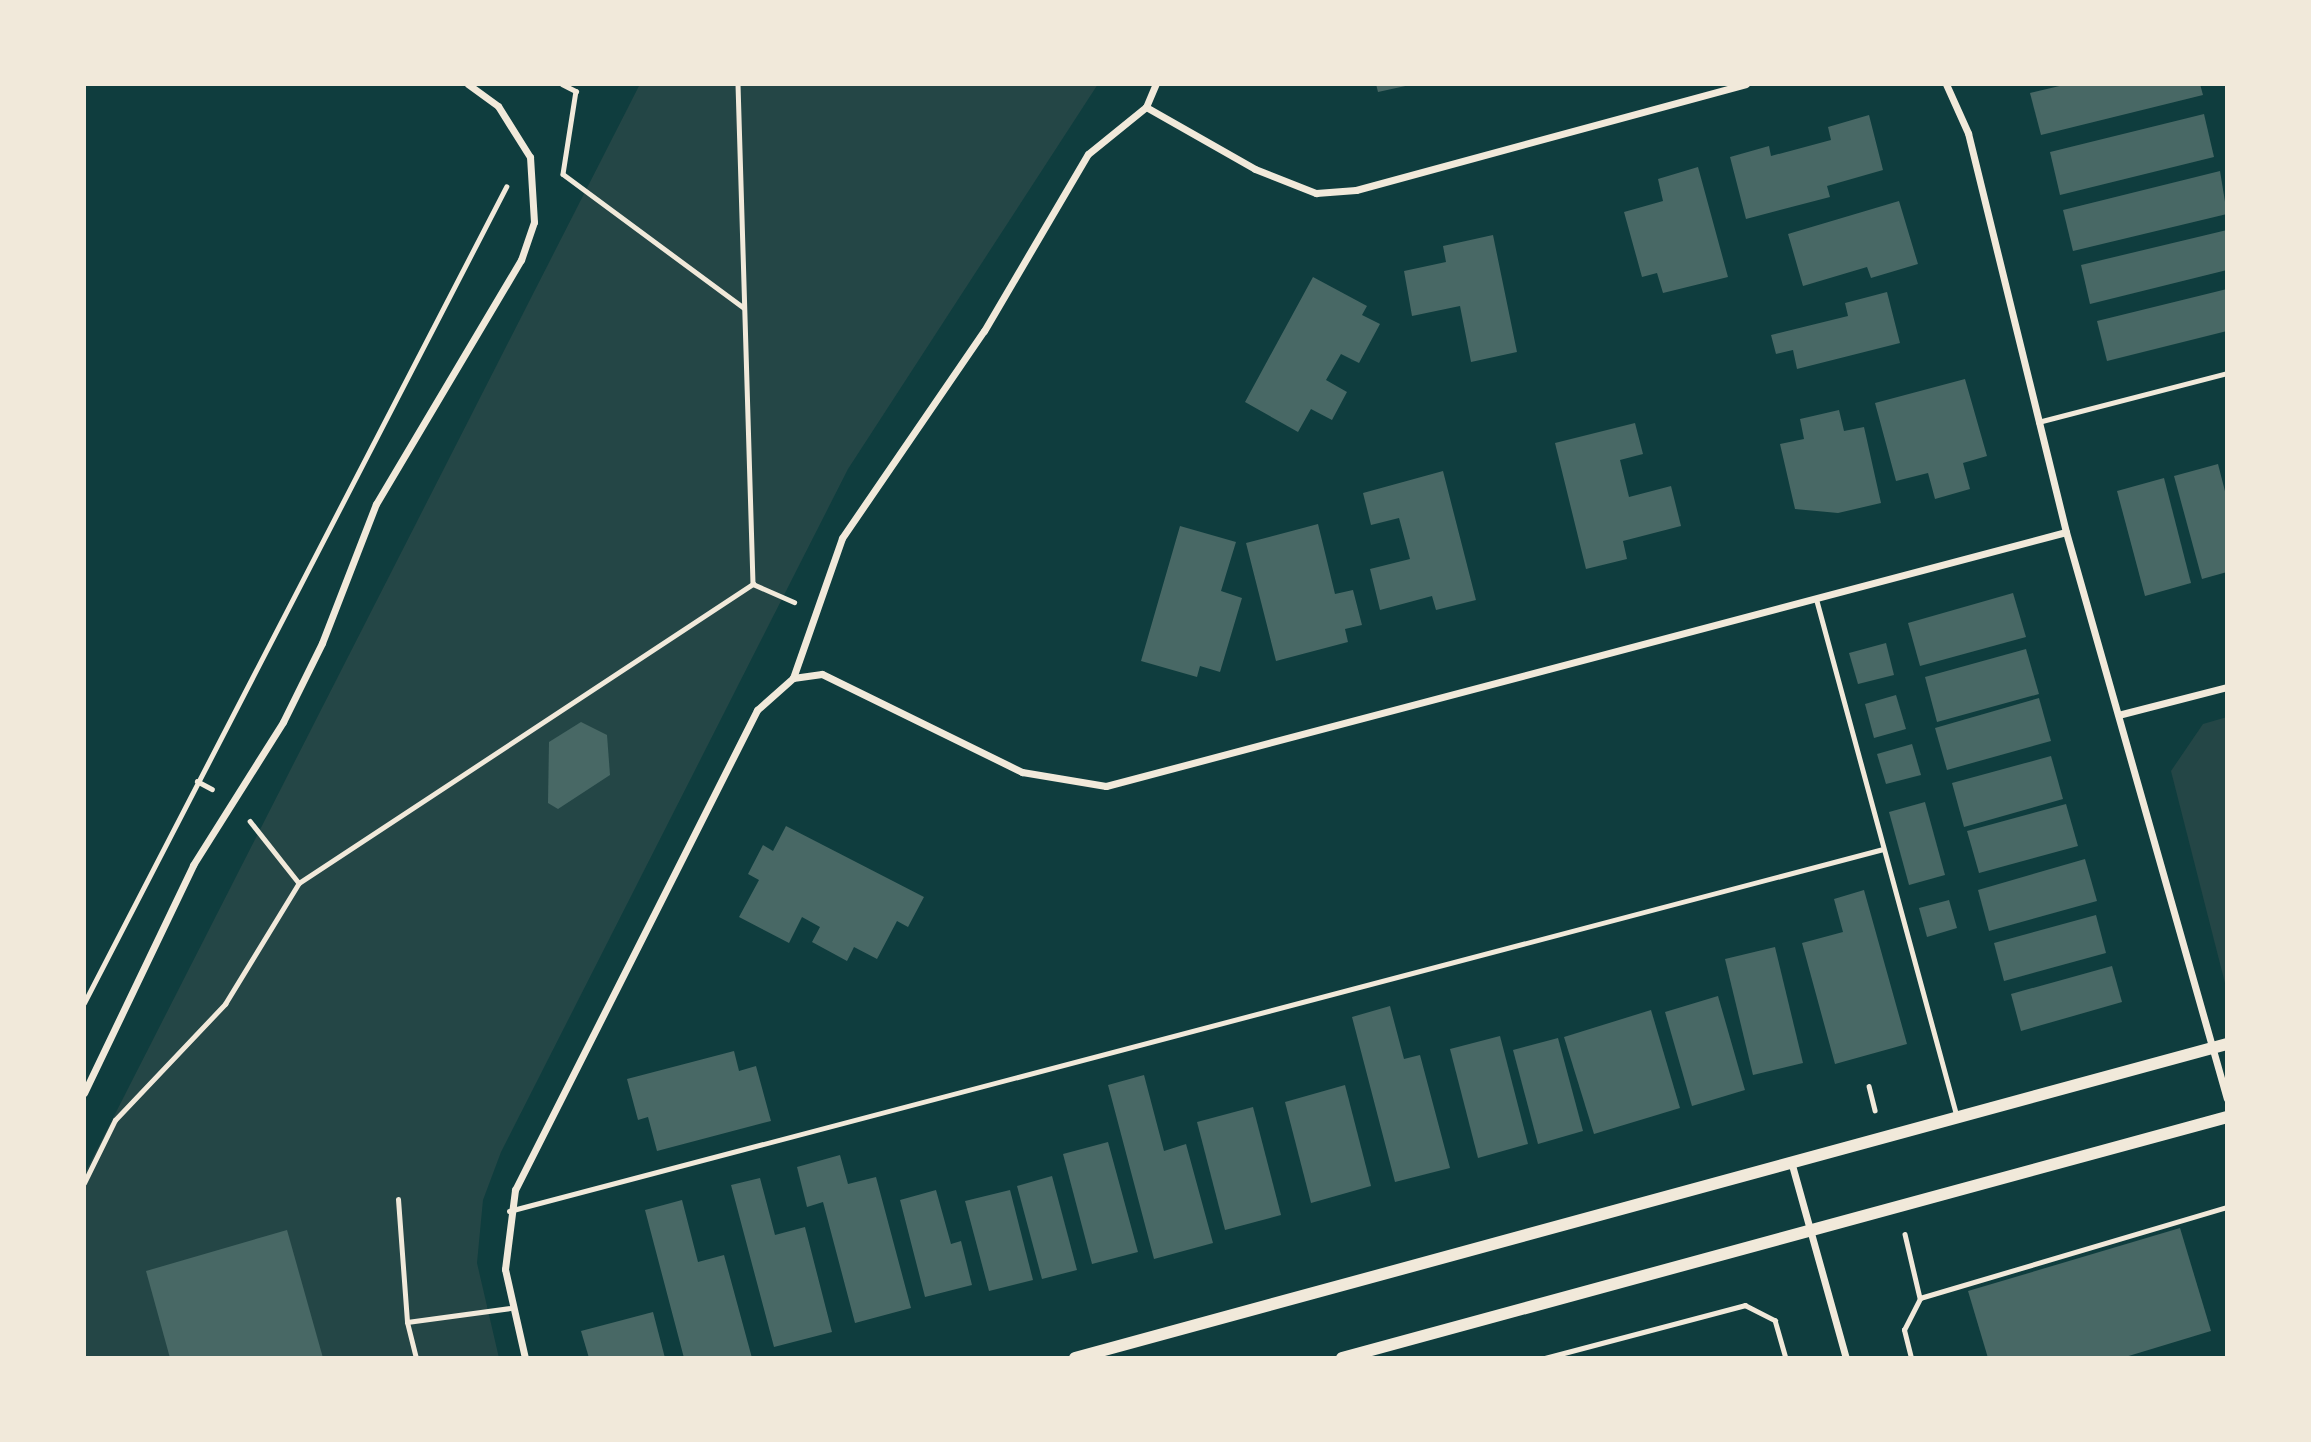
<!DOCTYPE html>
<html>
<head>
<meta charset="utf-8">
<style>
	body { margin:0 }
	#map { position:relative; width:2311px; height:1442px; overflow:hidden; background:#0f3d3e; font-family:"Public Sans",sans-serif }
	div>[style] { position:absolute }
	[style*='--x'] { left:calc(var(--x)*1px); top:calc(var(--y)*1px); width:calc(var(--w)*1px); rotate:calc(var(--a)*1deg) }
	.green>* { inset:0; background:#244646 }
	.building>* { inset:0; background:#486865 }
	.path>* { height:4.5px; margin:-2.25px; padding:0 2.25px; transform-origin:2.25px; border-radius:2.25px; background:#f1e9da }
	.service>* { height:5px; margin:-2.5px; padding:0 2.5px; transform-origin:2.5px; border-radius:2.5px; background:#f1e9da }
	.minor>* { height:7px; margin:-3.5px; padding:0 3.5px; transform-origin:3.5px; border-radius:3.5px; background:#f1e9da }
	.tertiary>* { height:12px; margin:-6px; padding:0 6px; transform-origin:6px; border-radius:6px; background:#f1e9da }
	span { translate:-50% -50%; white-space:nowrap; text-align:center; line-height:1.15; -webkit-text-stroke:6px #f1e9da; paint-order:stroke }
	.frame { position:absolute; inset:0; border:86px solid #f1e9da; pointer-events:none }
</style>
</head>
<body>
<div id="map">
	<div class="green">
		<i style="clip-path:polygon(640px 84px,1098px 84px,848px 469px,501px 1152px,483px 1200px,477px 1263px,499px 1358px,84px 1358px,84px 1175px)"></i>
		<i style="clip-path:polygon(2227px 717px,2227px 991px,2171px 771px,2203px 724px)"></i>
	</div>
	<div class="building">
		<i style="clip-path:polygon(1376px 84px,1410px 84px,1410px 85px,1378px 92px)"></i>
		<i style="clip-path:polygon(2068px 84px,2200px 84px,2203px 95px,2041px 135px,2030px 93px)"></i>
		<i style="clip-path:polygon(2204px 114px,2214px 157px,2060px 195px,2050px 152px)"></i>
		<i style="clip-path:polygon(1869px 115px,1883px 170px,1827px 186px,1830px 197px,1746px 219px,1730px 157px,1769px 146px,1771px 156px,1831px 140px,1828px 127px)"></i>
		<i style="clip-path:polygon(1698px 167px,1728px 277px,1663px 293px,1657px 273px,1642px 277px,1624px 212px,1663px 201px,1658px 179px)"></i>
		<i style="clip-path:polygon(2220px 171px,2227px 214px,2073px 251px,2063px 210px)"></i>
		<i style="clip-path:polygon(1899px 201px,1918px 264px,1871px 278px,1867px 267px,1803px 286px,1788px 234px)"></i>
		<i style="clip-path:polygon(2227px 230px,2227px 270px,2090px 304px,2081px 265px)"></i>
		<i style="clip-path:polygon(1493px 235px,1517px 352px,1471px 362px,1460px 306px,1412px 316px,1404px 271px,1446px 262px,1443px 246px)"></i>
		<i style="clip-path:polygon(1313px 277px,1367px 306px,1362px 315px,1380px 324px,1359px 363px,1341px 354px,1326px 380px,1347px 392px,1332px 420px,1311px 409px,1298px 432px,1245px 402px)"></i>
		<i style="clip-path:polygon(2227px 289px,2227px 331px,2107px 361px,2097px 321px)"></i>
		<i style="clip-path:polygon(1887px 292px,1900px 343px,1797px 369px,1793px 350px,1776px 354px,1771px 335px,1848px 316px,1845px 303px)"></i>
		<i style="clip-path:polygon(1965px 379px,1987px 456px,1963px 463px,1970px 489px,1935px 499px,1928px 473px,1896px 481px,1875px 403px)"></i>
		<i style="clip-path:polygon(1839px 410px,1844px 431px,1864px 427px,1881px 503px,1838px 513px,1795px 509px,1780px 444px,1804px 439px,1800px 419px)"></i>
		<i style="clip-path:polygon(1635px 423px,1643px 454px,1620px 460px,1629px 497px,1671px 486px,1681px 526px,1623px 541px,1627px 559px,1586px 569px,1555px 443px)"></i>
		<i style="clip-path:polygon(2218px 464px,2227px 499px,2227px 572px,2202px 579px,2174px 476px)"></i>
		<i style="clip-path:polygon(1443px 471px,1476px 600px,1436px 610px,1432px 596px,1380px 610px,1370px 569px,1410px 559px,1399px 518px,1371px 525px,1363px 493px)"></i>
		<i style="clip-path:polygon(2164px 478px,2191px 583px,2145px 596px,2117px 491px)"></i>
		<i style="clip-path:polygon(1318px 524px,1335px 594px,1353px 590px,1362px 625px,1345px 629px,1348px 642px,1276px 661px,1246px 543px)"></i>
		<i style="clip-path:polygon(1180px 526px,1236px 542px,1221px 591px,1242px 598px,1220px 672px,1200px 666px,1197px 677px,1141px 661px)"></i>
		<i style="clip-path:polygon(2013px 593px,2026px 637px,1920px 666px,1908px 623px)"></i>
		<i style="clip-path:polygon(1886px 643px,1894px 675px,1858px 684px,1849px 653px)"></i>
		<i style="clip-path:polygon(2026px 649px,2039px 694px,1937px 722px,1925px 677px)"></i>
		<i style="clip-path:polygon(1896px 695px,1906px 729px,1874px 738px,1865px 704px)"></i>
		<i style="clip-path:polygon(2039px 698px,2051px 741px,1947px 770px,1935px 728px)"></i>
		<i style="clip-path:polygon(581px 722px,607px 735px,610px 775px,558px 809px,548px 803px,549px 742px)"></i>
		<i style="clip-path:polygon(1912px 744px,1921px 775px,1886px 784px,1877px 754px)"></i>
		<i style="clip-path:polygon(2051px 756px,2063px 799px,1964px 827px,1952px 783px)"></i>
		<i style="clip-path:polygon(1925px 802px,1945px 875px,1909px 885px,1889px 812px)"></i>
		<i style="clip-path:polygon(2066px 804px,2078px 846px,1979px 873px,1967px 831px)"></i>
		<i style="clip-path:polygon(786px 826px,924px 897px,908px 927px,897px 921px,877px 959px,854px 947px,847px 961px,812px 942px,820px 927px,802px 917px,789px 943px,739px 917px,759px 880px,748px 874px,763px 845px,773px 851px)"></i>
		<i style="clip-path:polygon(2085px 859px,2097px 901px,1989px 931px,1978px 890px)"></i>
		<i style="clip-path:polygon(1864px 890px,1907px 1044px,1835px 1064px,1802px 943px,1843px 932px,1834px 899px)"></i>
		<i style="clip-path:polygon(1949px 900px,1957px 928px,1927px 937px,1919px 908px)"></i>
		<i style="clip-path:polygon(2096px 915px,2106px 953px,2004px 981px,1994px 943px)"></i>
		<i style="clip-path:polygon(1775px 947px,1803px 1063px,1753px 1075px,1725px 959px)"></i>
		<i style="clip-path:polygon(2112px 966px,2122px 1002px,2021px 1031px,2011px 994px)"></i>
		<i style="clip-path:polygon(1718px 996px,1745px 1090px,1692px 1106px,1665px 1012px)"></i>
		<i style="clip-path:polygon(1390px 1006px,1404px 1059px,1420px 1055px,1450px 1168px,1395px 1182px,1352px 1017px)"></i>
		<i style="clip-path:polygon(1651px 1010px,1680px 1108px,1594px 1134px,1564px 1037px)"></i>
		<i style="clip-path:polygon(1500px 1036px,1528px 1144px,1478px 1158px,1450px 1049px)"></i>
		<i style="clip-path:polygon(1558px 1038px,1583px 1131px,1538px 1144px,1513px 1050px)"></i>
		<i style="clip-path:polygon(734px 1051px,739px 1071px,756px 1066px,771px 1121px,657px 1151px,648px 1117px,638px 1120px,627px 1079px)"></i>
		<i style="clip-path:polygon(1144px 1075px,1164px 1151px,1186px 1144px,1213px 1243px,1154px 1259px,1108px 1085px)"></i>
		<i style="clip-path:polygon(1345px 1085px,1371px 1186px,1311px 1203px,1285px 1102px)"></i>
		<i style="clip-path:polygon(1253px 1107px,1281px 1215px,1225px 1230px,1197px 1122px)"></i>
		<i style="clip-path:polygon(1108px 1142px,1138px 1252px,1092px 1264px,1063px 1154px)"></i>
		<i style="clip-path:polygon(840px 1155px,848px 1184px,876px 1177px,911px 1308px,855px 1323px,823px 1202px,807px 1207px,797px 1167px)"></i>
		<i style="clip-path:polygon(1052px 1176px,1077px 1270px,1042px 1279px,1017px 1186px)"></i>
		<i style="clip-path:polygon(760px 1178px,775px 1235px,805px 1227px,832px 1332px,774px 1347px,731px 1185px)"></i>
		<i style="clip-path:polygon(936px 1190px,951px 1244px,961px 1241px,972px 1285px,925px 1297px,900px 1200px)"></i>
		<i style="clip-path:polygon(1010px 1190px,1033px 1280px,989px 1291px,965px 1201px)"></i>
		<i style="clip-path:polygon(682px 1200px,698px 1262px,724px 1255px,752px 1358px,684px 1358px,645px 1210px)"></i>
		<i style="clip-path:polygon(2180px 1228px,2211px 1331px,2122px 1358px,1988px 1358px,1968px 1291px)"></i>
		<i style="clip-path:polygon(287px 1230px,323px 1358px,170px 1358px,146px 1271px)"></i>
		<i style="clip-path:polygon(653px 1312px,665px 1358px,589px 1358px,581px 1331px)"></i>
	</div>
	<div class="path">
		<i style="--x:562;--y:84;--w:16;--a:27"></i>
		<i style="--x:576;--y:91;--w:84;--a:98.9"></i>
		<i style="--x:563;--y:174;--w:225;--a:36.5"></i>
		<i style="--x:738;--y:84;--w:500;--a:88.28"></i>
		<i style="--x:753;--y:584;--w:45;--a:23.7"></i>
		<i style="--x:197;--y:781;--w:17;--a:28"></i>
		<i style="--x:250;--y:821;--w:79;--a:51.7"></i>
		<i style="--x:84;--y:1003;--w:919;--a:-62.65"></i>
		<i style="--x:1869;--y:1086;--w:25;--a:76"></i>
		<i style="--x:84;--y:1183;--w:70;--a:-63.8"></i>
		<i style="--x:115;--y:1120;--w:160;--a:-46.5"></i>
		<i style="--x:225;--y:1004;--w:142;--a:-58.6"></i>
		<i style="--x:299;--y:883;--w:544;--a:-33.37"></i>
		<i style="--x:1905;--y:1234;--w:66;--a:76.8"></i>
		<i style="--x:1545;--y:1358;--w:207;--a:-14.8"></i>
		<i style="--x:1745;--y:1305;--w:34;--a:27"></i>
		<i style="--x:1775;--y:1320;--w:40;--a:74"></i>
		<i style="--x:1911;--y:1358;--w:29;--a:-104"></i>
		<i style="--x:1904;--y:1330;--w:36;--a:-63"></i>
		<i style="--x:1920;--y:1298;--w:320;--a:-16.5"></i>
	</div>
	<div class="service">
		<i style="--x:2038;--y:422;--w:195;--a:-14.5"></i>
		<i style="--x:1816;--y:599;--w:538;--a:74.8"></i>
		<i style="--x:398;--y:1199;--w:123;--a:85.8"></i>
		<i style="--x:407;--y:1322;--w:104;--a:-7.7"></i>
		<i style="--x:509;--y:1211;--w:1421;--a:-14.76"></i>
		<i style="--x:407;--y:1322;--w:37;--a:76"></i>
	</div>
	<div class="minor">
		<i style="--x:1946;--y:84;--w:54;--a:65.8"></i>
		<i style="--x:1968;--y:133;--w:411;--a:76.2"></i>
		<i style="--x:2066;--y:532;--w:589;--a:74.15"></i>
		<i style="--x:1146;--y:107;--w:125;--a:29.6"></i>
		<i style="--x:1255;--y:169;--w:66;--a:21.5"></i>
		<i style="--x:1316;--y:193;--w:40;--a:-4.3"></i>
		<i style="--x:1356;--y:190;--w:404;--a:-15.2"></i>
		<i style="--x:793;--y:678;--w:148;--a:-70.7"></i>
		<i style="--x:842;--y:538;--w:251;--a:-55.6"></i>
		<i style="--x:984;--y:331;--w:205;--a:-59.6"></i>
		<i style="--x:1088;--y:154;--w:75;--a:-39"></i>
		<i style="--x:1146;--y:107;--w:25;--a:-67"></i>
		<i style="--x:2122;--y:714;--w:108;--a:-14.4"></i>
		<i style="--x:84;--y:1093;--w:253;--a:-64.4"></i>
		<i style="--x:193;--y:865;--w:169;--a:-57.8"></i>
		<i style="--x:283;--y:722;--w:88;--a:-63.7"></i>
		<i style="--x:322;--y:643;--w:149;--a:-68.8"></i>
		<i style="--x:376;--y:504;--w:284;--a:-59.3"></i>
		<i style="--x:521;--y:260;--w:40;--a:-71.1"></i>
		<i style="--x:534;--y:222;--w:65;--a:-93.5"></i>
		<i style="--x:530;--y:157;--w:60;--a:-122.1"></i>
		<i style="--x:498;--y:106;--w:37;--a:-144"></i>
		<i style="--x:1792;--y:1165;--w:200;--a:74.4"></i>
		<i style="--x:525;--y:1358;--w:91;--a:-102.7"></i>
		<i style="--x:505;--y:1269;--w:80;--a:-82.8"></i>
		<i style="--x:515;--y:1190;--w:538;--a:-63.24"></i>
		<i style="--x:757;--y:710;--w:48;--a:-41.6"></i>
		<i style="--x:793;--y:678;--w:29;--a:-8"></i>
		<i style="--x:822;--y:674;--w:223;--a:26.1"></i>
		<i style="--x:1022;--y:772;--w:85;--a:9.5"></i>
		<i style="--x:1106;--y:786;--w:993;--a:-14.82"></i>
	</div>
	<div class="tertiary">
		<i style="--x:1075;--y:1358;--w:1194;--a:-15.25"></i>
		<i style="--x:1342;--y:1358;--w:917;--a:-15.23"></i>
	</div>
	<div class="frame"></div>
</div>
</body>
</html>
